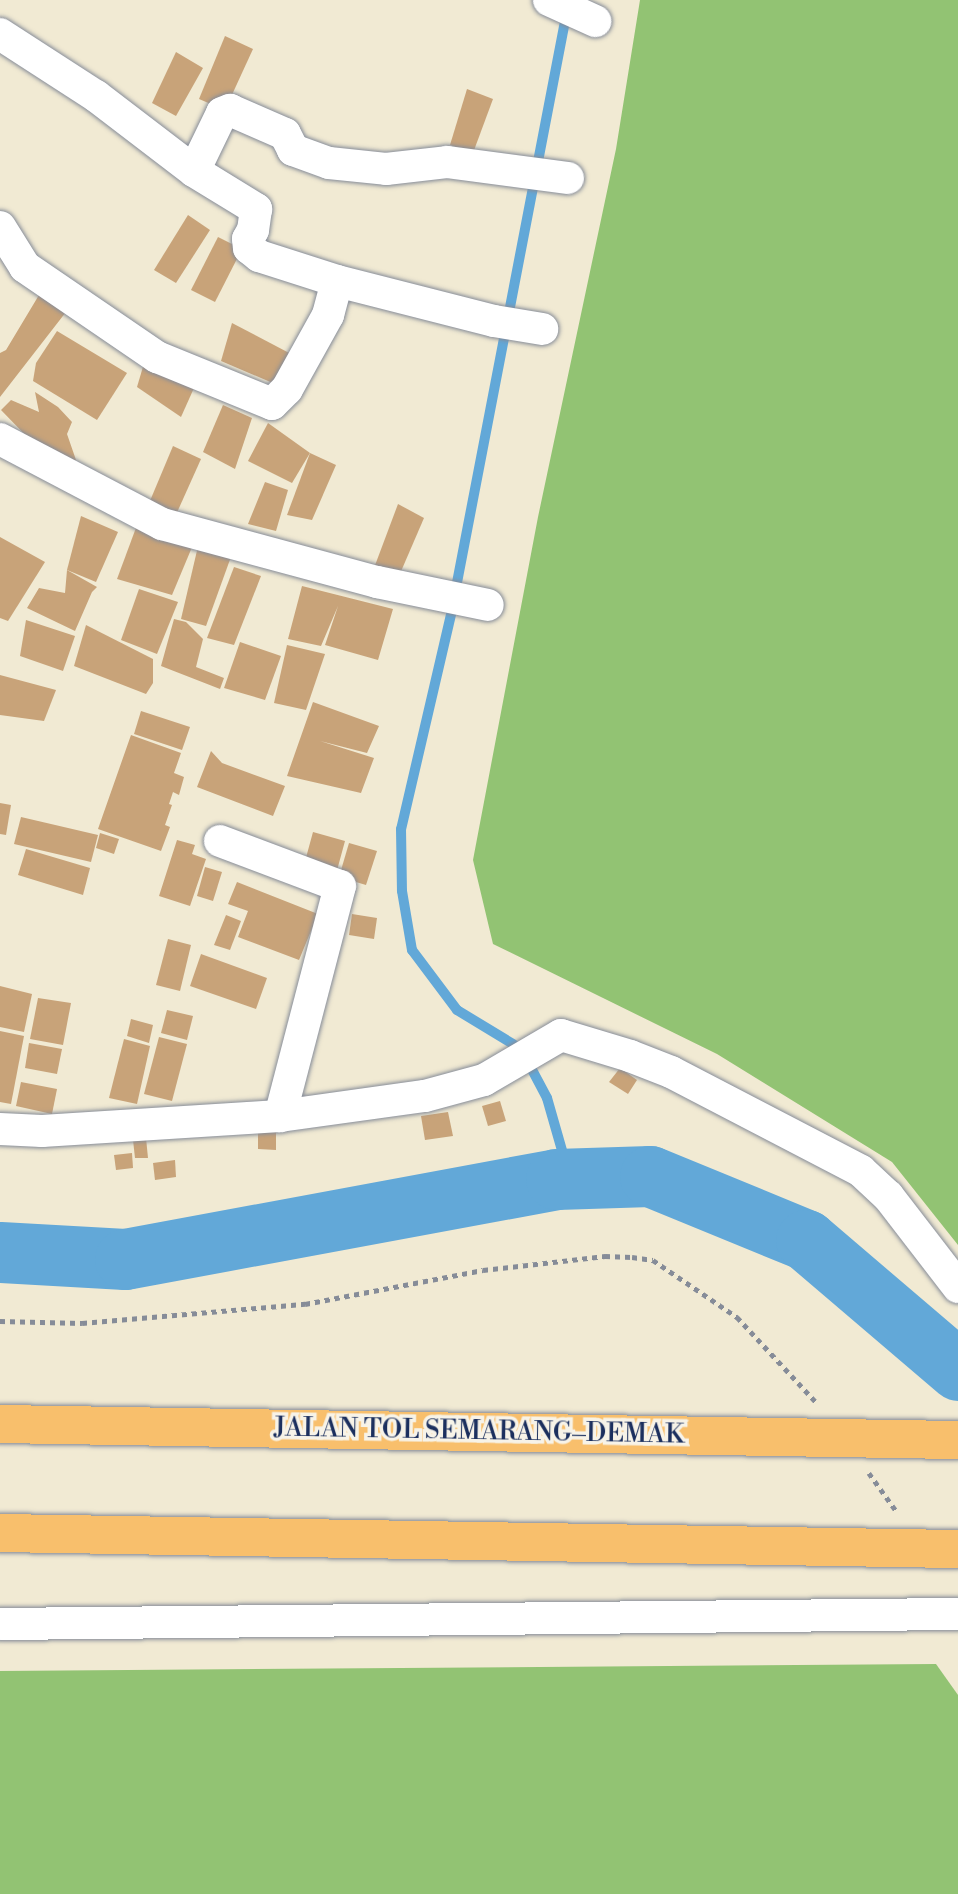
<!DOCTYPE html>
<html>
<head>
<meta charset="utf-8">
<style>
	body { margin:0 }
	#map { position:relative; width:958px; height:1894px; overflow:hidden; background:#f1ead3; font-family:"Libre Bodoni",serif }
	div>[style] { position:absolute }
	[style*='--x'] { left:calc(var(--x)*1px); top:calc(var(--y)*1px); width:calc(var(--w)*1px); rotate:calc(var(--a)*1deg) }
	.green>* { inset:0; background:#92c373 }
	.stream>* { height:10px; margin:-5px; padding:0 5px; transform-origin:5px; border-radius:5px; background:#62a8d8 }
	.river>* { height:61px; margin:-30.5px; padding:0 30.5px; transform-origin:30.5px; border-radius:30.5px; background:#62a8d8 }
	.building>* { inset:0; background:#c8a379 }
	.path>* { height:4.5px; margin-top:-2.25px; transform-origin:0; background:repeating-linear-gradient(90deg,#868c98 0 5px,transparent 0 10px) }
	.roads { filter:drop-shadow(0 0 2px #868c98) drop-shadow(0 0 2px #868c98) }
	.minor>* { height:32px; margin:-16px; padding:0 16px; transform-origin:16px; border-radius:16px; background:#fff }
	.bridges { filter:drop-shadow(0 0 2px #868c98) drop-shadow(0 0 2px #868c98) }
	.motorway-bridge>* { height:38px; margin:-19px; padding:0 19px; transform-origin:19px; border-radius:19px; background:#f8bf6c }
	span { translate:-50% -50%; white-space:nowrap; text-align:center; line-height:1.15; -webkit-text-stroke:7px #f7f3e8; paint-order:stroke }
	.street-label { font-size:26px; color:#1b2f5e }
</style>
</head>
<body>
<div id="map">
	<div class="green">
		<i style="clip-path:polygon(640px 0,958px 0,958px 1245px,892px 1162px,717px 1054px,493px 944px,473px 860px,538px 517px,616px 149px)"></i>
		<i style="clip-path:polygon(936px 1664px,958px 1695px,958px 1894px,0 1894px,0 1671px)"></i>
	</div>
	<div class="stream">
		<i style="--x:455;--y:593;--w:593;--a:-79.11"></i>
		<i style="--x:453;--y:606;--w:229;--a:103.1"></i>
		<i style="--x:401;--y:829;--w:62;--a:89.1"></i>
		<i style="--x:402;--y:891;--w:60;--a:80.4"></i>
		<i style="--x:412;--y:950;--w:75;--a:53.1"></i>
		<i style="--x:457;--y:1010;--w:66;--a:31.3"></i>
		<i style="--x:529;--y:1064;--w:38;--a:62"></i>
		<i style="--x:547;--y:1098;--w:83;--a:74"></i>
	</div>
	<div class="river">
		<i style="--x:0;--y:1252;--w:125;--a:3.2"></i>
		<i style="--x:125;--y:1259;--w:438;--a:-10.5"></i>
		<i style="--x:556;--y:1179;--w:94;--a:-1.8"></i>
		<i style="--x:650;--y:1176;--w:169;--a:22.3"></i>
		<i style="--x:806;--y:1240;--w:200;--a:40.5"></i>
	</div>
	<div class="building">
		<i style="clip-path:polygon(225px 36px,253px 49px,225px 110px,199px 99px)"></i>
		<i style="clip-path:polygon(176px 52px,203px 68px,176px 116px,152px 103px)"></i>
		<i style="clip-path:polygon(467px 89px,493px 99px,473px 153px,450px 145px)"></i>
		<i style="clip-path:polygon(188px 215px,210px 230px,176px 283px,154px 270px)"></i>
		<i style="clip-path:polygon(218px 237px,242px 249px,215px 302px,191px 290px)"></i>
		<i style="clip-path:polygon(39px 295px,66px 312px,0 397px,0 353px,6px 350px)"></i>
		<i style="clip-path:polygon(232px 323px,293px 355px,275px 384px,221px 361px)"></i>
		<i style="clip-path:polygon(57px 331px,127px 373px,97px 420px,33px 381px,36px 363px)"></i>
		<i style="clip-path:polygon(145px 360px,194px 388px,181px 417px,137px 387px)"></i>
		<i style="clip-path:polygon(35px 392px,58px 407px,72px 422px,67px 434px,76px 460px,64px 464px,33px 443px,1px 410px,11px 400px,39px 412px)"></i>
		<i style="clip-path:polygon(223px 405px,252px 418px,235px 469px,203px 452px)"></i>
		<i style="clip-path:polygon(268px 423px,310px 453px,292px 483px,248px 461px)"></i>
		<i style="clip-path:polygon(173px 446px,201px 459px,175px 517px,147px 508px)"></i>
		<i style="clip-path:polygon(310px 453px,336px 465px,312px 520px,287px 515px)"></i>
		<i style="clip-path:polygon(265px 482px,288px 490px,276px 531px,248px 524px)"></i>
		<i style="clip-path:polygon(398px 504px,424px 518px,399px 576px,374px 568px)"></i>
		<i style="clip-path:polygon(81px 516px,118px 532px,96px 582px,67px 570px)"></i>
		<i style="clip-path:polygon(140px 517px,195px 540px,172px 595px,117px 579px)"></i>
		<i style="clip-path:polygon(0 537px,45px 562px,8px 621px,0 618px)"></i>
		<i style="clip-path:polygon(199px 542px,232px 554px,206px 626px,181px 619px)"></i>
		<i style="clip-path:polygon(234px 567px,261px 576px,234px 645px,207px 638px)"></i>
		<i style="clip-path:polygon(67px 570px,97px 587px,92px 592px,75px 631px,27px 608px,39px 588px,65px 593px)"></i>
		<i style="clip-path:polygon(302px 586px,393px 609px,378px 660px,325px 645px,338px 606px,321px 646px,288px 639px)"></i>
		<i style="clip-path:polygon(139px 589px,178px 602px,157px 654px,121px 640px)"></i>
		<i style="clip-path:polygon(174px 619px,186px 622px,203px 639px,196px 667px,224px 678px,220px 689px,161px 666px)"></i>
		<i style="clip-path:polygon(26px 620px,75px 636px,63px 671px,20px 656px)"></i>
		<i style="clip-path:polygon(86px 625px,153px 659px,153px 683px,146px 694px,74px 666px)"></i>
		<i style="clip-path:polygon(240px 642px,281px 656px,265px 700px,224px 688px)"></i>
		<i style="clip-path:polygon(287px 645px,325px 654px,306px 710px,274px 703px)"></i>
		<i style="clip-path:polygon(0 675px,56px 690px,44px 721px,0 715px)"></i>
		<i style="clip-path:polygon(313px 702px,379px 726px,367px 753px,320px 741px,374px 758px,361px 793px,287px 776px)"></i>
		<i style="clip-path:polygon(141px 711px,190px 727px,182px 750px,134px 734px)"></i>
		<i style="clip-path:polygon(131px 735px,181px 753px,174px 773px,184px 777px,179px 795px,173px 792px,169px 804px,172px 805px,165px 825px,170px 827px,161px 851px,98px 829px)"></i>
		<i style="clip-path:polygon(211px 751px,222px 763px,285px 786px,273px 816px,197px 787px)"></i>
		<i style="clip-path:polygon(0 803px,11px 805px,6px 835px,0 834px)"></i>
		<i style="clip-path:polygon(21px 817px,98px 835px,91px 862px,14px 844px)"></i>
		<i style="clip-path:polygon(313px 832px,345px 841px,336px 874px,304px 865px)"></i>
		<i style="clip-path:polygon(100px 833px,119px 839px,114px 854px,96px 848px)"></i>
		<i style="clip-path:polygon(177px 840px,195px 845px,192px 854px,206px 859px,190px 906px,159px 896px)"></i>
		<i style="clip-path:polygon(349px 843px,377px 851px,366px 885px,339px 877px)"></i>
		<i style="clip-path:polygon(26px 849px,90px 868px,83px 895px,18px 875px)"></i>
		<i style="clip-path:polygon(205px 867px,222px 872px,213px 901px,197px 896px)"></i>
		<i style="clip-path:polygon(237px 882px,318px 914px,299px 960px,238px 937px,248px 911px,228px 904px)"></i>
		<i style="clip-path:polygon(352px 914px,377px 918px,374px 939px,349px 935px)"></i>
		<i style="clip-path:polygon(226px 915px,241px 921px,230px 950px,214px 945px)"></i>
		<i style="clip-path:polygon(168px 939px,191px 945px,180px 991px,156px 985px)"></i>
		<i style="clip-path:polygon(201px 954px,267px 978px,256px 1009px,190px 986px)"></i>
		<i style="clip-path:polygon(0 986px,32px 994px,24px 1032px,0 1027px)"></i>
		<i style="clip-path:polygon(38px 998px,71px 1003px,63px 1045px,30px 1039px)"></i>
		<i style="clip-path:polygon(167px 1010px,193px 1016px,187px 1040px,161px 1033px)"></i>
		<i style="clip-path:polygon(131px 1019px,153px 1025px,149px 1043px,127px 1036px)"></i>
		<i style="clip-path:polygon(0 1031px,24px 1036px,11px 1104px,0 1102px)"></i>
		<i style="clip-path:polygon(159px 1037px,187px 1044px,172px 1101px,144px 1094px)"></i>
		<i style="clip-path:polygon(124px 1039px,150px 1046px,137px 1104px,109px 1098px)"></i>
		<i style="clip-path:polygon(29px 1043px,62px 1049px,57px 1074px,25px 1068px)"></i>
		<i style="clip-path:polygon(620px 1068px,637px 1080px,628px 1094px,609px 1082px)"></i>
		<i style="clip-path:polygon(21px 1082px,57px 1089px,52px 1114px,16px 1106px)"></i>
		<i style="clip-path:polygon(500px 1101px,506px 1121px,488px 1126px,482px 1106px)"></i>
		<i style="clip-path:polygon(448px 1112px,453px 1136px,425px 1140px,421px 1116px)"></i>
		<i style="clip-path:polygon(258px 1131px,276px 1131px,276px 1150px,258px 1149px)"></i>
		<i style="clip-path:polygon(146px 1138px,148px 1158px,135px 1158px,133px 1140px)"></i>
		<i style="clip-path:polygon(132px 1153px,133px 1168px,116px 1170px,114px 1155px)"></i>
		<i style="clip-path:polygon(175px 1160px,176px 1177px,155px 1180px,153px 1163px)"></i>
	</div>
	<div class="path">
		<i style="--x:0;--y:1321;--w:82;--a:1.4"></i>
		<i style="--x:82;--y:1323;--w:224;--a:-4.9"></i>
		<i style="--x:305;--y:1304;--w:181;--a:-10.8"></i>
		<i style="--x:483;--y:1270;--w:123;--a:-6.5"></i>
		<i style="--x:605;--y:1256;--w:27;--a:2"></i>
		<i style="--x:632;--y:1257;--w:21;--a:8"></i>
		<i style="--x:653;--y:1260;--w:102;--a:34.2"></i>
		<i style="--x:737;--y:1317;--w:116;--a:47.1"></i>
		<i style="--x:869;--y:1473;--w:48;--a:54.3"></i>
	</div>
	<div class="roads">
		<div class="minor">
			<i style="--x:549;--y:0;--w:51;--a:24.5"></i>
			<i style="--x:0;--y:34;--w:114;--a:32.9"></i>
			<i style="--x:96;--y:96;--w:123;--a:37.4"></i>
			<i style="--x:194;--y:171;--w:73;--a:31.5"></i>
			<i style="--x:256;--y:209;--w:21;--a:98"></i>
			<i style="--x:253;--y:230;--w:10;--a:119"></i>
			<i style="--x:248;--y:239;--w:9;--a:84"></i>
			<i style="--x:249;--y:248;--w:13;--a:39"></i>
			<i style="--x:259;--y:256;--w:82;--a:17.8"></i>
			<i style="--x:337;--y:281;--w:162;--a:14.3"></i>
			<i style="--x:494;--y:321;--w:49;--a:9.5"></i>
			<i style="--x:194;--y:171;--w:64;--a:-64.2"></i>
			<i style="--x:222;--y:113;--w:9;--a:-21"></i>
			<i style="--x:230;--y:110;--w:60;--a:23.6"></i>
			<i style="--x:285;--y:134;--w:18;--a:63"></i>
			<i style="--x:293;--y:150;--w:38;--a:20"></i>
			<i style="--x:329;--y:163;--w:57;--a:6"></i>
			<i style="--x:386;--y:169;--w:61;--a:-6.5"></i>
			<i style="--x:447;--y:162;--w:122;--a:7.5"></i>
			<i style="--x:0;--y:227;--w:47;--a:58"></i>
			<i style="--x:25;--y:267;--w:160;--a:34.3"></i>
			<i style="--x:157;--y:357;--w:124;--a:22.2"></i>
			<i style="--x:272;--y:404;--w:21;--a:-45"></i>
			<i style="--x:287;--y:389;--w:85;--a:-61"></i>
			<i style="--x:328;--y:315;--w:35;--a:-75"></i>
			<i style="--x:0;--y:439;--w:183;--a:27.7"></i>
			<i style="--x:162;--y:524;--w:223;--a:15.1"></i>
			<i style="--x:377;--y:582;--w:113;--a:11.7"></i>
			<i style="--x:220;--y:841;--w:128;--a:20.6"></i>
			<i style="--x:340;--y:886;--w:238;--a:104.6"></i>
			<i style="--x:0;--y:1129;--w:42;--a:2.7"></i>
			<i style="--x:42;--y:1131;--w:238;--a:-3.6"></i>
			<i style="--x:280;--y:1116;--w:146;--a:-7.9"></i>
			<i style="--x:425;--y:1096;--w:61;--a:-15.2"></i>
			<i style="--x:484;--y:1080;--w:89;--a:-30.3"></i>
			<i style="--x:561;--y:1035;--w:72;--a:16.9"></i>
			<i style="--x:630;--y:1056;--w:44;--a:21.3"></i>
			<i style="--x:671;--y:1072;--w:214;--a:27.5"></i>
			<i style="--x:861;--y:1171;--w:37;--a:43"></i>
			<i style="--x:888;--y:1196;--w:115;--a:52.4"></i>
			<i style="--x:0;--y:1624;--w:958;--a:-0.6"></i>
		</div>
	</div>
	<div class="bridges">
		<div class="motorway-bridge">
			<i style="--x:0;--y:1424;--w:958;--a:0.96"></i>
			<i style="--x:0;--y:1533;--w:958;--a:0.96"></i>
		</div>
	</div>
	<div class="street-label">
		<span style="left:479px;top:1432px;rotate:1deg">JALAN TOL SEMARANG–DEMAK</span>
	</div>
</div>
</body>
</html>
